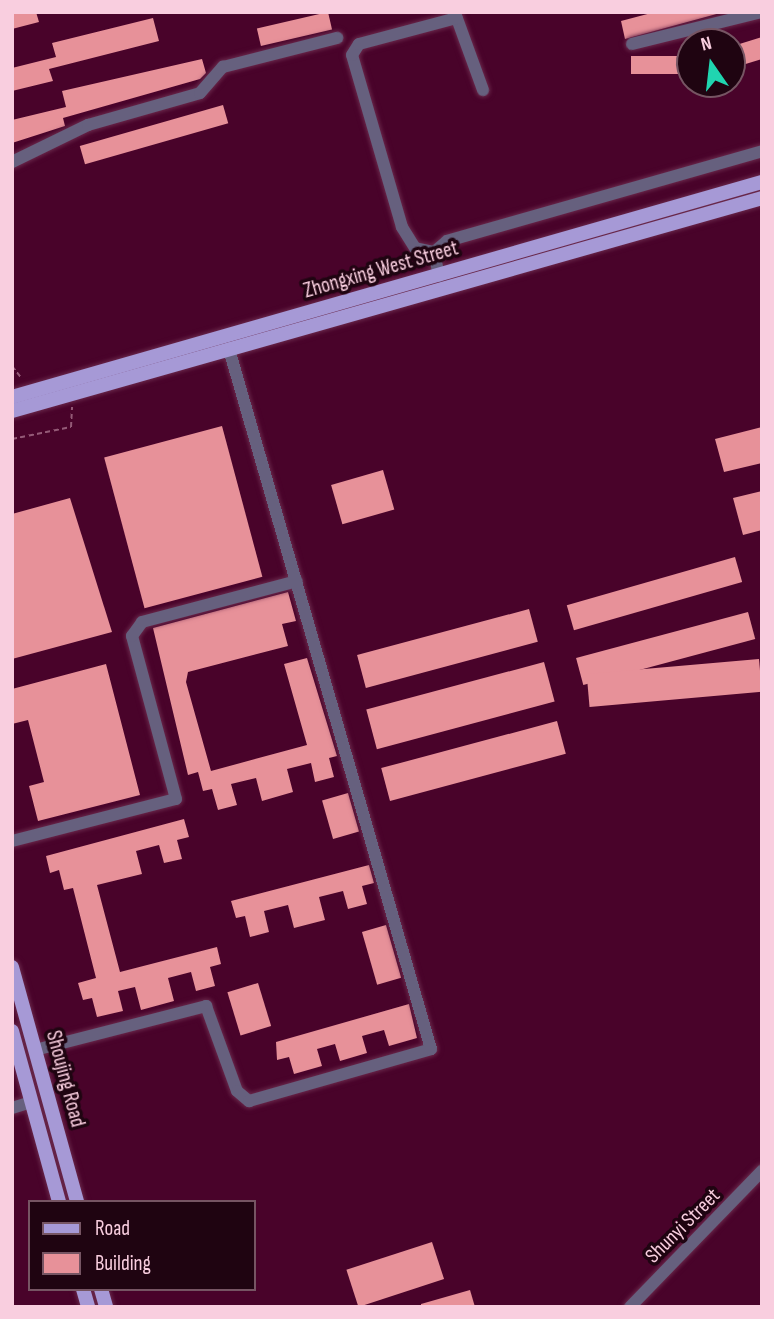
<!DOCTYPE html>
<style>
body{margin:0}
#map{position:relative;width:774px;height:1319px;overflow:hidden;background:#49032a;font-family:"Sofia Sans Condensed",sans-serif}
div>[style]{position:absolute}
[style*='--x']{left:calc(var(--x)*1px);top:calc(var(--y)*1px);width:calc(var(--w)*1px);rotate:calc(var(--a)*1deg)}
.building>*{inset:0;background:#e79199;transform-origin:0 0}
.path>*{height:2px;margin-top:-1px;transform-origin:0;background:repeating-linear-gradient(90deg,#945a77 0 5px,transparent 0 8.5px)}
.roads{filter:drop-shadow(0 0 2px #69284b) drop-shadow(0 0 2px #69284b)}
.minor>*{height:12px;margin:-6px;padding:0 6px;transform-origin:6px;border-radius:6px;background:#66607e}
.major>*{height:14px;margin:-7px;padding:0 7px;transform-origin:7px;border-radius:7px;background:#a699d6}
span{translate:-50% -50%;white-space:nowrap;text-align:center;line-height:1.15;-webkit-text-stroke:7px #1f0411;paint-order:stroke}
.street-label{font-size:21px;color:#f9cedf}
.frame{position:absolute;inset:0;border:14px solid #f9cedf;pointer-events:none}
.legend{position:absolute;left:28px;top:1200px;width:228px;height:91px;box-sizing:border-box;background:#1f0411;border:2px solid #765563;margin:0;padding:9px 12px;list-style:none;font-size:21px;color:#f9cedf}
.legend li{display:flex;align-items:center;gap:14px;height:35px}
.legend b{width:35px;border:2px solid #765563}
.north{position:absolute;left:676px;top:28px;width:70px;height:70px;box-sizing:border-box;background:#1f0411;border:2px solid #765563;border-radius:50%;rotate:346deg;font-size:19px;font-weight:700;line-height:28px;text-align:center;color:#f9cedf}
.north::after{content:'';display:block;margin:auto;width:24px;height:32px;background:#20d5b0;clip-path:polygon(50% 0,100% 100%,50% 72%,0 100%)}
</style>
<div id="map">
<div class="building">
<i style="clip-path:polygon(12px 12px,36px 12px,39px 22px,12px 29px)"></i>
<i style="left:328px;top:12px;width:18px;height:73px;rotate:77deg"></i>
<i style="clip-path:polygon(655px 12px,724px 12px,625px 39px,621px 21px)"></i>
<i style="clip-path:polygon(153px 18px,159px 41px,49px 69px,53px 81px,12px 91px,12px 68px,56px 57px,52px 43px)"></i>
<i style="clip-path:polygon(762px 37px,762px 59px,739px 66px,733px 46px)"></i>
<i style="left:690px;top:56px;width:18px;height:59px;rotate:90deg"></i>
<i style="clip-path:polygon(202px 59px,206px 73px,200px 79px,63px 118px,65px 126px,12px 143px,12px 120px,66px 107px,62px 91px)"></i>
<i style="left:223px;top:105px;width:19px;height:149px;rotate:74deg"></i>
<i style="left:222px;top:426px;width:156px;height:122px;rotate:75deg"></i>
<i style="clip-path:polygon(762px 427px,762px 463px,724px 472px,715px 439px)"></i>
<i style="left:383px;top:470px;width:41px;height:54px;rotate:74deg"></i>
<i style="clip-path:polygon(762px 491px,762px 530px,743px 535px,733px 498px)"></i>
<i style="clip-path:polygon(70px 498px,112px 632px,12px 659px,12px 514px)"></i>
<i style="left:735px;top:557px;width:26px;height:175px;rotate:74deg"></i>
<i style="clip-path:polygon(288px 592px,296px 621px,282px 624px,288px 646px,188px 672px,186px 682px,211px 771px,307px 745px,284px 664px,307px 658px,337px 756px,329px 758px,334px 777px,315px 782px,311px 763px,287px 769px,293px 792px,262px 801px,256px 778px,231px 784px,237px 805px,218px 810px,212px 789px,203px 791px,198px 772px,188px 775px,153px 628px)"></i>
<i style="left:529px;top:609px;width:34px;height:178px;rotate:75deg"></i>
<i style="left:748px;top:612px;width:28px;height:178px;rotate:75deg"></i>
<i style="left:759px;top:659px;width:33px;height:173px;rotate:85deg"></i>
<i style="left:544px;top:662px;width:41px;height:184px;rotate:75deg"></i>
<i style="clip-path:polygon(106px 664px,140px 795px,38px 821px,29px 786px,44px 782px,28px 720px,12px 724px,12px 689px)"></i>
<i style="left:557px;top:721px;width:34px;height:182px;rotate:75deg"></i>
<i style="left:348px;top:793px;width:40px;height:27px;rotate:74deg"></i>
<i style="clip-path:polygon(184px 819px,189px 837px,177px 840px,182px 859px,164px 863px,159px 845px,136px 851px,142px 874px,97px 885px,120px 972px,217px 947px,221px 964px,210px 967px,215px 986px,196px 991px,191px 972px,168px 978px,174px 1001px,141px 1010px,135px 987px,118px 991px,123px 1011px,97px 1017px,92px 998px,83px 1000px,78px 983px,96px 978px,73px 888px,64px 890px,59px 870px,50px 873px,46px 856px)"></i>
<i style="clip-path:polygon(369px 865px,374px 883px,362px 886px,367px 904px,348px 909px,343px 891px,319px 897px,325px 920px,294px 928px,288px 905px,264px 911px,269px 932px,250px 937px,245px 916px,236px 918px,231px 901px)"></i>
<i style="left:386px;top:925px;width:55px;height:25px;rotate:74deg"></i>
<i style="left:258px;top:983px;width:45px;height:32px;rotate:73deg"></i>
<i style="clip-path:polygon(409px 1004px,417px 1038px,389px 1046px,384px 1030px,362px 1036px,367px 1053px,340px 1061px,335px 1044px,317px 1049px,322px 1066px,294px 1074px,289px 1057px,277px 1060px,276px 1042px)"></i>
<i style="left:432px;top:1242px;width:39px;height:90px;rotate:72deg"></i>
<i style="clip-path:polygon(470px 1290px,475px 1307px,421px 1307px,421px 1304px)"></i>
</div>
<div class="path">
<i style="--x:12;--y:366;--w:16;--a:52"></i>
<i style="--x:12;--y:439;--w:60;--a:-11.5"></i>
<i style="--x:71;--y:427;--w:20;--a:-87"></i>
</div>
<div class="roads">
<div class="minor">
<i style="--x:455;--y:13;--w:82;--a:70"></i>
<i style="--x:632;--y:44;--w:133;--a:-13.9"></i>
<i style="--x:12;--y:162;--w:85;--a:-26"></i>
<i style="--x:88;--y:125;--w:116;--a:-15.9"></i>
<i style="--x:200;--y:93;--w:35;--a:-49"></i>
<i style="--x:223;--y:67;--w:118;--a:-14.3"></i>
<i style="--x:434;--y:252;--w:19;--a:-168"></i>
<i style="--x:415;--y:248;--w:25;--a:-122"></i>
<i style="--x:402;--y:227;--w:179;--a:-106.2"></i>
<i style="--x:352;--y:55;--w:13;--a:-58"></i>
<i style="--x:359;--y:44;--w:101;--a:-14.9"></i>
<i style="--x:439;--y:276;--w:25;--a:-102"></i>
<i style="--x:434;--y:252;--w:17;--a:-40"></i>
<i style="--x:447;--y:241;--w:328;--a:-15.9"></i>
<i style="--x:12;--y:841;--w:169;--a:-14.4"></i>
<i style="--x:176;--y:799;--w:169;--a:-105.1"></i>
<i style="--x:132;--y:636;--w:17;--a:-54"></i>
<i style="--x:142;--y:622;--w:160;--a:-14.8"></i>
<i style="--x:35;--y:1050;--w:177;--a:-14.4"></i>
<i style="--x:206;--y:1006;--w:90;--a:70"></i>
<i style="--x:237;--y:1091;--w:16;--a:40"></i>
<i style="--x:249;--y:1101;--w:189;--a:-15.9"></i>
<i style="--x:431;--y:1049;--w:729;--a:-106.1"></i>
<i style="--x:12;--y:1108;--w:21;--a:-17"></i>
<i style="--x:630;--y:1307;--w:190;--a:-45.9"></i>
</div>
<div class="major">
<i style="--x:12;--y:397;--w:780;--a:-16"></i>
<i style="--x:12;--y:411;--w:780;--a:-15.85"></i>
<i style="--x:12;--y:967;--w:244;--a:74.5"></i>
<i style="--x:12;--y:1031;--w:177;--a:74.6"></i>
<i style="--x:83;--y:1289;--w:19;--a:74"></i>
<i style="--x:101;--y:1289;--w:19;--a:74"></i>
</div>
</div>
<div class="street-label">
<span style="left:381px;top:270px;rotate:-16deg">Zhongxing West Street</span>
<span style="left:65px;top:1079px;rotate:75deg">Shoujing Road</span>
<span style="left:683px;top:1226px;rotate:-45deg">Shunyi Street</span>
</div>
<div class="frame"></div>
<ul class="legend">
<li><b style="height:9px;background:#a699d6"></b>Road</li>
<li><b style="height:19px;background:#e79199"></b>Building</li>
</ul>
<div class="north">N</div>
</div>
